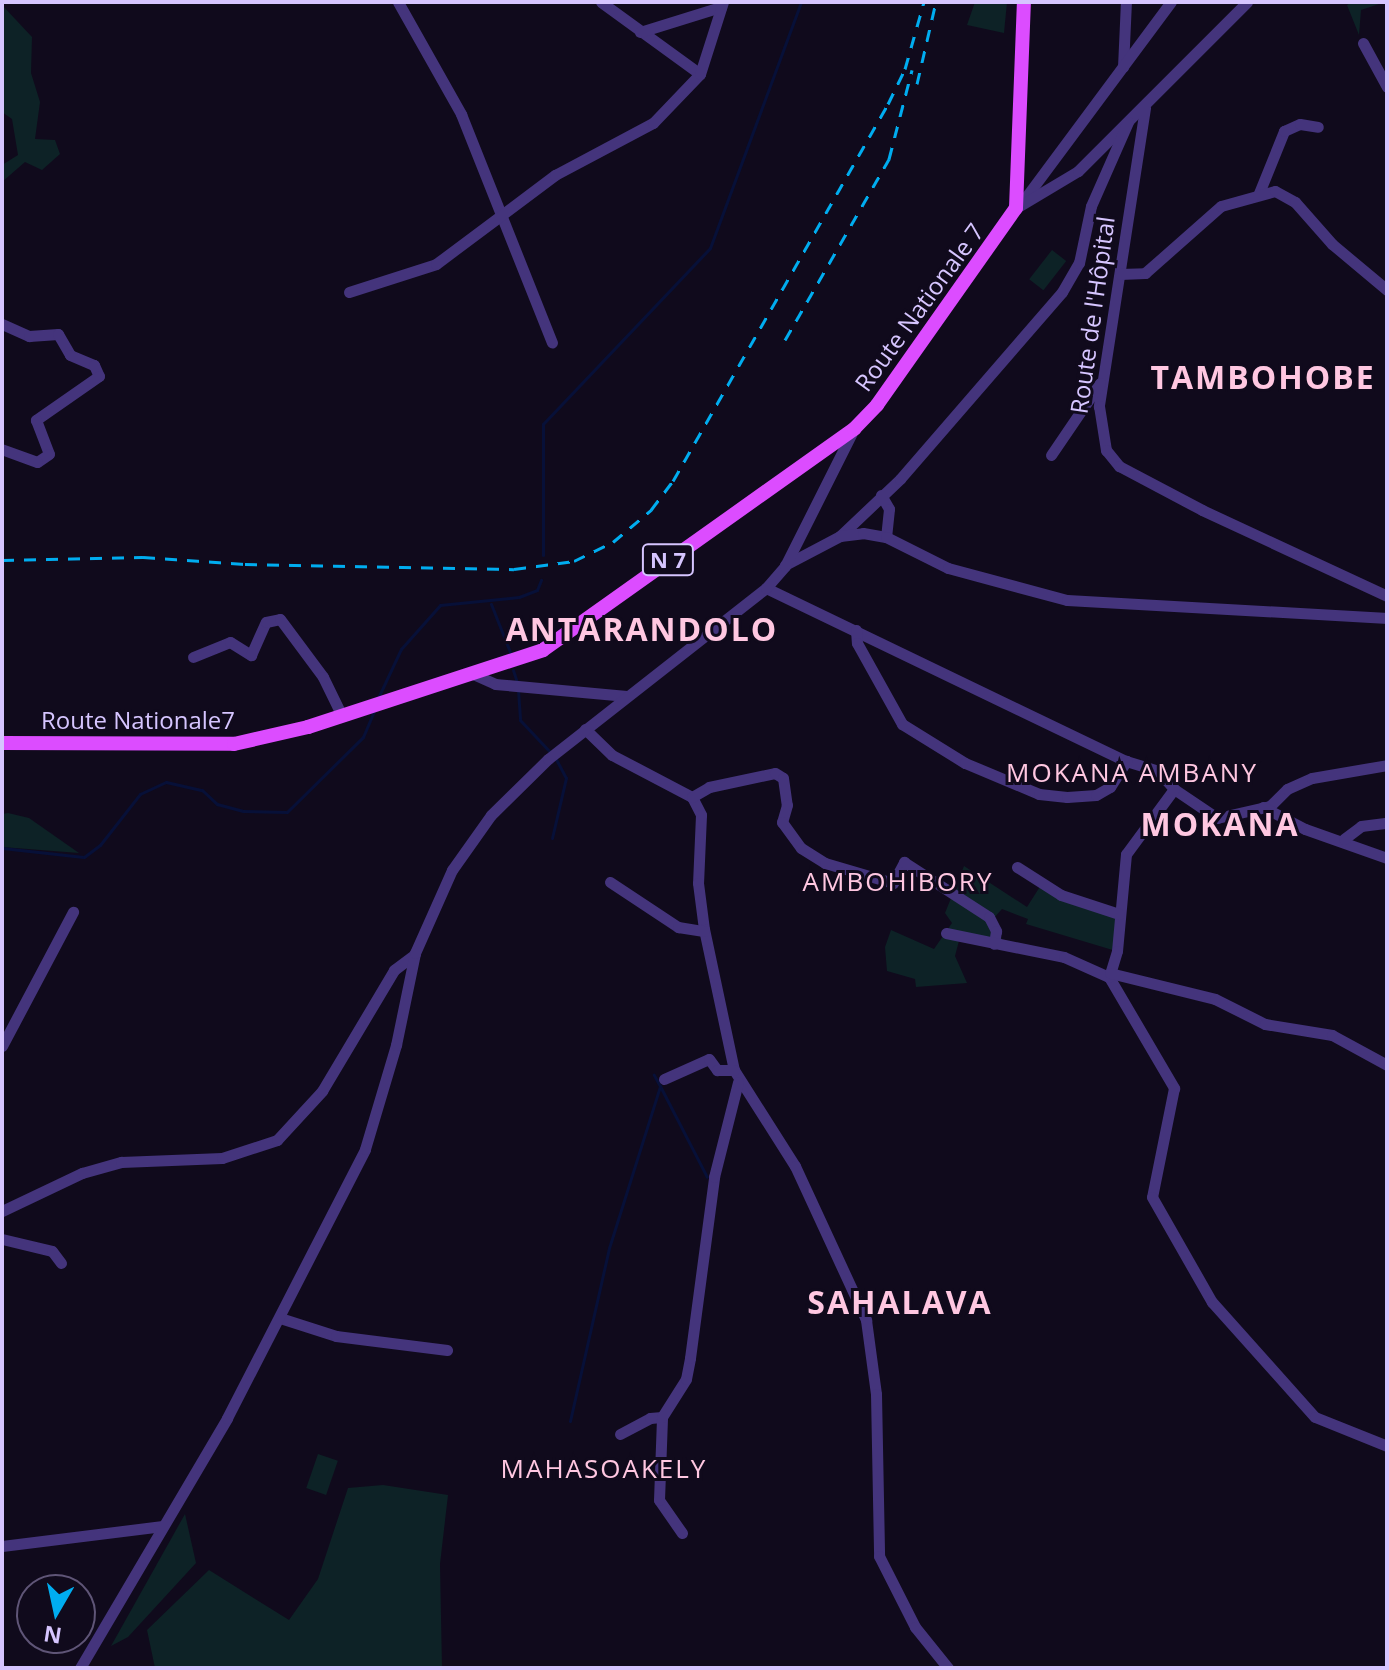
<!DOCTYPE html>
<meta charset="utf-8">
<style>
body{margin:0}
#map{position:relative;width:1389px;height:1670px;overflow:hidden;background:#100a1c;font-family:"Open Sans",sans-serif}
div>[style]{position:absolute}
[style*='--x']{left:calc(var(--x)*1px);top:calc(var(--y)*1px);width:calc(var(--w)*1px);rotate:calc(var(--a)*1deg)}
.green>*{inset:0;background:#0d2226;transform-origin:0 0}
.stream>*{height:3px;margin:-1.5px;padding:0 1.5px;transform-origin:1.5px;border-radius:1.5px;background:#071038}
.minor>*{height:11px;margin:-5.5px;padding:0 5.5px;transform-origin:5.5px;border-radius:5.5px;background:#44347c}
.major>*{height:14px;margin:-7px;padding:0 7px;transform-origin:7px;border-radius:7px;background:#dc4cff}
.rail>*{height:3px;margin-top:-1.5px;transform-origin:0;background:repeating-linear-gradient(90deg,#00adf0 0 12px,transparent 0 22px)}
span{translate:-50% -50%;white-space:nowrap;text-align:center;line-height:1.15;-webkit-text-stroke:6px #100a1c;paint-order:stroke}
.shield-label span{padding:2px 6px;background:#100a1c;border:2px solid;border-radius:6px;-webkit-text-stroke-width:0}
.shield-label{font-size:22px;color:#d6c5ff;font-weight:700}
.street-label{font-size:24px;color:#d6c5ff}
.neighbourhood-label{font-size:26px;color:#ffc7e1;letter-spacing:2px}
.district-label{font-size:32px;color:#ffc7e1;font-weight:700;letter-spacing:2px}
.frame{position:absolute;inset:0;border:4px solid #d6c5ff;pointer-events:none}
.north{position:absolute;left:16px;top:1574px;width:80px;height:80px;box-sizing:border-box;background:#100a1c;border:2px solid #5f5577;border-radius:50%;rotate:189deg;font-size:22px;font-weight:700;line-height:32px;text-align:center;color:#d6c5ff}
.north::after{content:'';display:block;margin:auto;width:28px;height:36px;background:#00adf0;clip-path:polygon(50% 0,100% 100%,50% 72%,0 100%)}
</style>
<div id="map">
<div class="green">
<i style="clip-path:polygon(975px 2px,1007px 2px,1004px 33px,967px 25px)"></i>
<i style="clip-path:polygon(1352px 2px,1385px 2px,1361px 10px,1359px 35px,1347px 5px)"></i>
<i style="clip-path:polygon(2px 5px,32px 37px,31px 73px,40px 102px,35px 139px,55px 140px,60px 154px,42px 170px,25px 162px,2px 182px,2px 165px,18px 155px,12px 119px,2px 112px)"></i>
<i style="left:1052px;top:250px;width:18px;height:37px;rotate:38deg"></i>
<i style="clip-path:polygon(8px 813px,29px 818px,79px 853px,2px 847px,2px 814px)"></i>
<i style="clip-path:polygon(964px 866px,1027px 907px,1041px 885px,1117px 915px,1116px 951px,1026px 924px,1028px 919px,1002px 909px,992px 920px,1005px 945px,960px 937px,955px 956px,967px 983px,916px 987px,915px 979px,887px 971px,885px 947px,891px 930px,934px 949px,952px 923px,945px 913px)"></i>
<i style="left:318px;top:1454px;width:21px;height:36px;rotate:19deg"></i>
<i style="clip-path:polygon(383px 1485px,448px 1495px,440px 1564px,442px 1668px,155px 1668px,147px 1630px,209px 1570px,289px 1620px,318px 1579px,348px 1488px)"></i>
<i style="clip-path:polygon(185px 1514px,196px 1563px,128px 1637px,111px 1646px)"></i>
</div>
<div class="stream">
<i style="--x:543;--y:555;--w:131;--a:-90"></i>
<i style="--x:543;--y:424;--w:243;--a:-46.5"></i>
<i style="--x:710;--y:248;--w:262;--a:-69.7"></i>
<i style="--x:491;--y:604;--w:52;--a:68.4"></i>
<i style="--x:513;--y:670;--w:13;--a:72"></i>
<i style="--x:518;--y:690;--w:30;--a:86"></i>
<i style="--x:520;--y:720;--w:45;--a:46.8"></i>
<i style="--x:378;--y:698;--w:54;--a:-64.9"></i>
<i style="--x:401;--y:649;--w:59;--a:-48.4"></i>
<i style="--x:440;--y:605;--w:79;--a:-5.8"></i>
<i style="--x:519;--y:597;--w:19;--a:-21"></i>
<i style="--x:537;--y:590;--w:11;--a:-68"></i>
<i style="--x:552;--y:838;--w:62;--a:-76.9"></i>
<i style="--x:566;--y:778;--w:21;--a:-118"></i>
<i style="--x:2;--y:848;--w:82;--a:6.3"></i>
<i style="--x:84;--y:857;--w:20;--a:-37"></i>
<i style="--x:100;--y:845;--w:65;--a:-51.9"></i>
<i style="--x:140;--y:794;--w:29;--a:-25"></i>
<i style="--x:166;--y:782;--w:37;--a:13"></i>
<i style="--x:202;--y:790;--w:21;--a:43"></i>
<i style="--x:217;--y:804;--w:27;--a:15"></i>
<i style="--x:243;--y:811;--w:44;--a:1.3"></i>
<i style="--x:287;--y:812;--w:107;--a:-44.6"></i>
<i style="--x:363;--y:737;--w:30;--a:-67"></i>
<i style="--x:660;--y:1086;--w:102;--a:62.7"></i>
<i style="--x:570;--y:1421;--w:177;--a:-77.3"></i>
<i style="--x:609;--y:1248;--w:170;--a:-72.5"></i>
<i style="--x:660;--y:1086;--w:13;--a:-119"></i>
</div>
<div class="minor">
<i style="--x:398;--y:2;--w:129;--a:60.6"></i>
<i style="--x:461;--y:114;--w:246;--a:68.3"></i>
<i style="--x:601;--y:2;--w:122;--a:36"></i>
<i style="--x:640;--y:32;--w:85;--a:-17.2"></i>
<i style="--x:1363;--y:43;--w:50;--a:61.4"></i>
<i style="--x:1123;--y:67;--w:65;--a:-87.4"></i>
<i style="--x:1145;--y:108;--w:302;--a:98.8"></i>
<i style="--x:1099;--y:406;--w:45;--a:81"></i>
<i style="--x:1106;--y:450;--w:21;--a:51"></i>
<i style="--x:1119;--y:466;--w:94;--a:27.9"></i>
<i style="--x:1202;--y:510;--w:204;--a:24.9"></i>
<i style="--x:1259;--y:193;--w:67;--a:-68"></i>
<i style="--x:1284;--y:131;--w:17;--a:-24"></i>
<i style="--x:1300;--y:124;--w:18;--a:9"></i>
<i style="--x:1020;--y:205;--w:253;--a:-53.4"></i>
<i style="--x:1016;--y:208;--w:72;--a:-30.8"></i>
<i style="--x:1078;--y:171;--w:239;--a:-45"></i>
<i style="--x:1120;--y:274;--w:25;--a:-2"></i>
<i style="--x:1145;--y:273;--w:101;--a:-41.4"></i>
<i style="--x:1221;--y:206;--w:56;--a:-15.5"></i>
<i style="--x:1275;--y:191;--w:23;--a:29"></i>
<i style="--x:1295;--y:202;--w:56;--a:48.6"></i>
<i style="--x:1332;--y:244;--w:72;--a:39.9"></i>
<i style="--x:349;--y:292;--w:91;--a:-17.8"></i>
<i style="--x:436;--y:264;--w:149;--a:-36.8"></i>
<i style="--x:555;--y:175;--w:111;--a:-28"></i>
<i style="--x:653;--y:123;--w:68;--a:-46.2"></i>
<i style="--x:700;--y:74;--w:76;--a:-72.3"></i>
<i style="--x:2;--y:324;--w:30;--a:24"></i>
<i style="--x:29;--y:336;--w:29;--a:-4"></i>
<i style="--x:58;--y:334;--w:24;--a:60"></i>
<i style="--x:70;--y:355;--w:26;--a:23"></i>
<i style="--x:94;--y:365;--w:12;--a:66"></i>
<i style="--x:99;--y:376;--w:77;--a:145.1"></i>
<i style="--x:36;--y:420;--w:36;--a:69"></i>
<i style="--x:49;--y:454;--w:14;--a:146"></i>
<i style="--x:37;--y:462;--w:37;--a:-160"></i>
<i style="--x:1051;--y:455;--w:87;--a:-55.8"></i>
<i style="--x:881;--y:495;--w:16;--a:60"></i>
<i style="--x:889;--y:509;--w:28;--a:96"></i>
<i style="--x:840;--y:536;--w:83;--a:-43.5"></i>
<i style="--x:900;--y:479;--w:247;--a:-49.1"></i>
<i style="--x:1062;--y:292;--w:34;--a:-60"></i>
<i style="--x:1079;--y:263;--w:58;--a:-78.1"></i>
<i style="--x:1091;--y:206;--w:92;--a:-66.2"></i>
<i style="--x:785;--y:565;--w:62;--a:-27.8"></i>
<i style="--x:840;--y:536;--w:23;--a:-7"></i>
<i style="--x:863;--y:533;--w:23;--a:10"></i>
<i style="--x:886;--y:537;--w:69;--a:26.6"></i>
<i style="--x:948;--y:568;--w:123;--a:15.1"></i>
<i style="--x:1067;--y:600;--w:321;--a:3.2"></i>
<i style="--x:766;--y:588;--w:399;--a:25.7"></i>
<i style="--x:1126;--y:761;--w:34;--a:17"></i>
<i style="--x:1158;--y:771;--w:24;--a:48"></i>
<i style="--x:1174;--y:789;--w:52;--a:34"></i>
<i style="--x:1217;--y:818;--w:54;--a:-12.8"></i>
<i style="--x:1270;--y:806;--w:24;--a:-45"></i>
<i style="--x:1287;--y:789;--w:27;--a:-24"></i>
<i style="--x:1312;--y:778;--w:76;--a:-9.8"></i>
<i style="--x:856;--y:630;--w:13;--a:86"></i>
<i style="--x:857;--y:643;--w:93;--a:60.9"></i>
<i style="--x:902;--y:724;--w:74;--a:31.8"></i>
<i style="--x:965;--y:763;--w:80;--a:22.7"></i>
<i style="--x:1039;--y:794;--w:28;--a:6"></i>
<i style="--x:1067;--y:797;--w:29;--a:-4"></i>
<i style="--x:1096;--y:795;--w:16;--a:-30"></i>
<i style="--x:1110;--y:787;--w:31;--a:-58"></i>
<i style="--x:193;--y:657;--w:40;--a:-22"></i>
<i style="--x:230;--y:642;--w:25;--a:32"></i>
<i style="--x:251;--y:655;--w:36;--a:-66"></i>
<i style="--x:266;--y:622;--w:14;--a:-12"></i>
<i style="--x:280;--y:619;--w:72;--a:53.4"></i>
<i style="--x:323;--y:677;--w:43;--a:64"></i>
<i style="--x:473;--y:674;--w:24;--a:24"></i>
<i style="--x:495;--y:684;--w:132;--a:5.2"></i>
<i style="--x:585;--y:729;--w:37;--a:44"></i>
<i style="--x:612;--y:755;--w:90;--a:27.7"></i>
<i style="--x:692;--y:797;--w:20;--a:63"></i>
<i style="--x:701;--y:815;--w:68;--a:92.5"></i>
<i style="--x:698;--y:883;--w:46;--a:82.6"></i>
<i style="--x:704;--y:929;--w:144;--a:78"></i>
<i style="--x:734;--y:1070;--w:114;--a:57.6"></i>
<i style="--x:795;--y:1166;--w:170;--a:65.2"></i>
<i style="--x:866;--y:1320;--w:75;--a:82.3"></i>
<i style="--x:876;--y:1394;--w:162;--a:88.9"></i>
<i style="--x:879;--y:1556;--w:80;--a:63.1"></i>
<i style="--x:915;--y:1627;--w:53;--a:51.2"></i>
<i style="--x:1174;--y:789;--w:81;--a:126.4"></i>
<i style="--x:1126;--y:854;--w:97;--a:95.3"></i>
<i style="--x:1117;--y:951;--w:27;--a:107"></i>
<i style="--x:1109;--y:977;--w:129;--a:59.6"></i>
<i style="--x:1174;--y:1088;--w:111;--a:101.4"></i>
<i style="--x:1152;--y:1197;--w:121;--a:60.3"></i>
<i style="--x:1212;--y:1302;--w:154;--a:48.2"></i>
<i style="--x:1315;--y:1417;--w:78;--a:21.9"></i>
<i style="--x:692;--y:797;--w:20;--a:-30"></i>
<i style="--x:709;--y:787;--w:67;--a:-12"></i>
<i style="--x:775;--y:773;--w:9;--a:32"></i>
<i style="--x:783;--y:778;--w:27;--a:82"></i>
<i style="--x:787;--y:805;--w:18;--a:106"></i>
<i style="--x:782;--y:822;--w:32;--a:54"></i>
<i style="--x:801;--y:848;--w:28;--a:32"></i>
<i style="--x:825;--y:863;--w:71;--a:16.4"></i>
<i style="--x:893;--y:883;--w:24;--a:-62"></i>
<i style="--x:904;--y:862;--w:101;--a:32.9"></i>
<i style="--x:989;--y:917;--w:16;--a:63"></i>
<i style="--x:996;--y:931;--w:13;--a:99"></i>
<i style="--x:1263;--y:807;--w:47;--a:27.6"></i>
<i style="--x:1305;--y:829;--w:87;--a:19.5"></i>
<i style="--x:1344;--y:839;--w:21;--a:-37"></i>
<i style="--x:1361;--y:826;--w:26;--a:-7"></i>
<i style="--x:1017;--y:867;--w:52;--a:32.5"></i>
<i style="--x:1061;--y:895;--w:61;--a:18.1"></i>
<i style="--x:610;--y:882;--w:82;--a:33.5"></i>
<i style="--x:678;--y:927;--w:26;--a:9"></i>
<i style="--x:946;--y:933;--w:120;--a:11.5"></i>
<i style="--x:1064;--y:957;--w:49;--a:24"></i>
<i style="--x:1110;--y:973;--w:108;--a:13.9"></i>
<i style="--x:1215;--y:999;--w:56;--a:26.6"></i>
<i style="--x:1265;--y:1024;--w:68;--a:9.3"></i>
<i style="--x:1332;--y:1035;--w:63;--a:28.6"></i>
<i style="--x:2;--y:1046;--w:152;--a:-62.1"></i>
<i style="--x:664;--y:1079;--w:49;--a:-24"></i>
<i style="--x:709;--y:1059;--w:14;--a:54"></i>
<i style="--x:717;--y:1070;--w:17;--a:0"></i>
<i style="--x:2;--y:1211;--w:89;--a:-25.4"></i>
<i style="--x:82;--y:1173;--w:41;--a:-15.8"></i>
<i style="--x:121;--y:1162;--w:101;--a:-2.3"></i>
<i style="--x:222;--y:1158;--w:58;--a:-18.1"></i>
<i style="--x:277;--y:1140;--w:67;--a:-47.4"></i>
<i style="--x:322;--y:1091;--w:141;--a:-59.2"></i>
<i style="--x:394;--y:970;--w:26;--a:-37"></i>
<i style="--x:2;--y:1239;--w:51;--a:13.5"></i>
<i style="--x:52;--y:1251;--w:15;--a:53"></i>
<i style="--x:280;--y:1318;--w:59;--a:17.8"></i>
<i style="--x:336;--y:1336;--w:112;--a:7.2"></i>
<i style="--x:620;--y:1434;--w:34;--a:-28"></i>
<i style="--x:650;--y:1418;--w:12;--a:-5"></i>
<i style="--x:682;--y:1533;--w:40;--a:-124.9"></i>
<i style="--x:659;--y:1500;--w:83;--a:-87.9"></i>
<i style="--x:662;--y:1417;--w:45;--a:-57.7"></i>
<i style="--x:686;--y:1379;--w:21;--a:-79"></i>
<i style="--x:690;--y:1358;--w:183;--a:-82.4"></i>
<i style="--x:714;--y:1177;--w:98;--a:-75.8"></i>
<i style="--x:2;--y:1546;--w:162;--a:-7.1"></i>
<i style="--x:80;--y:1668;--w:290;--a:-59.5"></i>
<i style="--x:227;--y:1418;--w:302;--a:-62.8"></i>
<i style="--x:365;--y:1149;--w:109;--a:-73.4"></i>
<i style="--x:396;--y:1045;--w:94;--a:-78.3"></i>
<i style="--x:415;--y:953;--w:91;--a:-66"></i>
<i style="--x:452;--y:870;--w:67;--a:-54.7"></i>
<i style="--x:491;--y:815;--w:80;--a:-44.5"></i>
<i style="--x:548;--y:759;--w:277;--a:-38.1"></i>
<i style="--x:766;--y:588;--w:29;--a:-49"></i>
<i style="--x:785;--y:566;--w:153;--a:-63.3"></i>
</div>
<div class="major">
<i style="--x:2;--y:743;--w:232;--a:0.2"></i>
<i style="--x:234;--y:744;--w:76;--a:-12.9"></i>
<i style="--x:308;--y:727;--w:247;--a:-18.1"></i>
<i style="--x:543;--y:650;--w:382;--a:-35.4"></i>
<i style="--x:854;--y:429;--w:33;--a:-46"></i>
<i style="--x:877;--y:405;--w:241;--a:-54.8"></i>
<i style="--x:1016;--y:208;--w:206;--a:-87.8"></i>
</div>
<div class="rail">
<i style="--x:917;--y:84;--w:84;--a:-77"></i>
<i style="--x:785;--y:340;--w:209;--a:-60.1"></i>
<i style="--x:889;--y:159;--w:92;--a:-75.5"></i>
<i style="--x:2;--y:560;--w:141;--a:-1.2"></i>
<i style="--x:143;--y:557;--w:102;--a:3.9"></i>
<i style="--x:245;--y:564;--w:269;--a:1.1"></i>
<i style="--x:514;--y:569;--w:61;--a:-7.6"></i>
<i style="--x:574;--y:561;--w:43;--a:-26"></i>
<i style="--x:613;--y:542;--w:50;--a:-40.1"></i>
<i style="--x:651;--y:510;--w:36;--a:-53"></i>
<i style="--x:673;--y:481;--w:434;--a:-60.3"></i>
<i style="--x:888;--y:104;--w:39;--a:-64"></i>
<i style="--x:905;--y:69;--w:70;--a:-74.2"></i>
</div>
<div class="shield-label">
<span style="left:668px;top:560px">N 7</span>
</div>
<div class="street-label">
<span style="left:919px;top:307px;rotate:-54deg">Route Nationale 7</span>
<span style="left:1092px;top:315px;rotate:-82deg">Route de l'Hôpital</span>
<span style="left:138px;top:720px">Route Nationale7</span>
</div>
<div class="neighbourhood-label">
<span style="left:1132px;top:773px">MOKANA AMBANY</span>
<span style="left:898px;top:882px">AMBOHIBORY</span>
<span style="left:604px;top:1469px">MAHASOAKELY</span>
</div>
<div class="district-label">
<span style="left:1263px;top:377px">TAMBOHOBE</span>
<span style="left:642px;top:629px">ANTARANDOLO</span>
<span style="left:1220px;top:824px">MOKANA</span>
<span style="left:900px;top:1302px">SAHALAVA</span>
</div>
<div class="frame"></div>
<div class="north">N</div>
</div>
